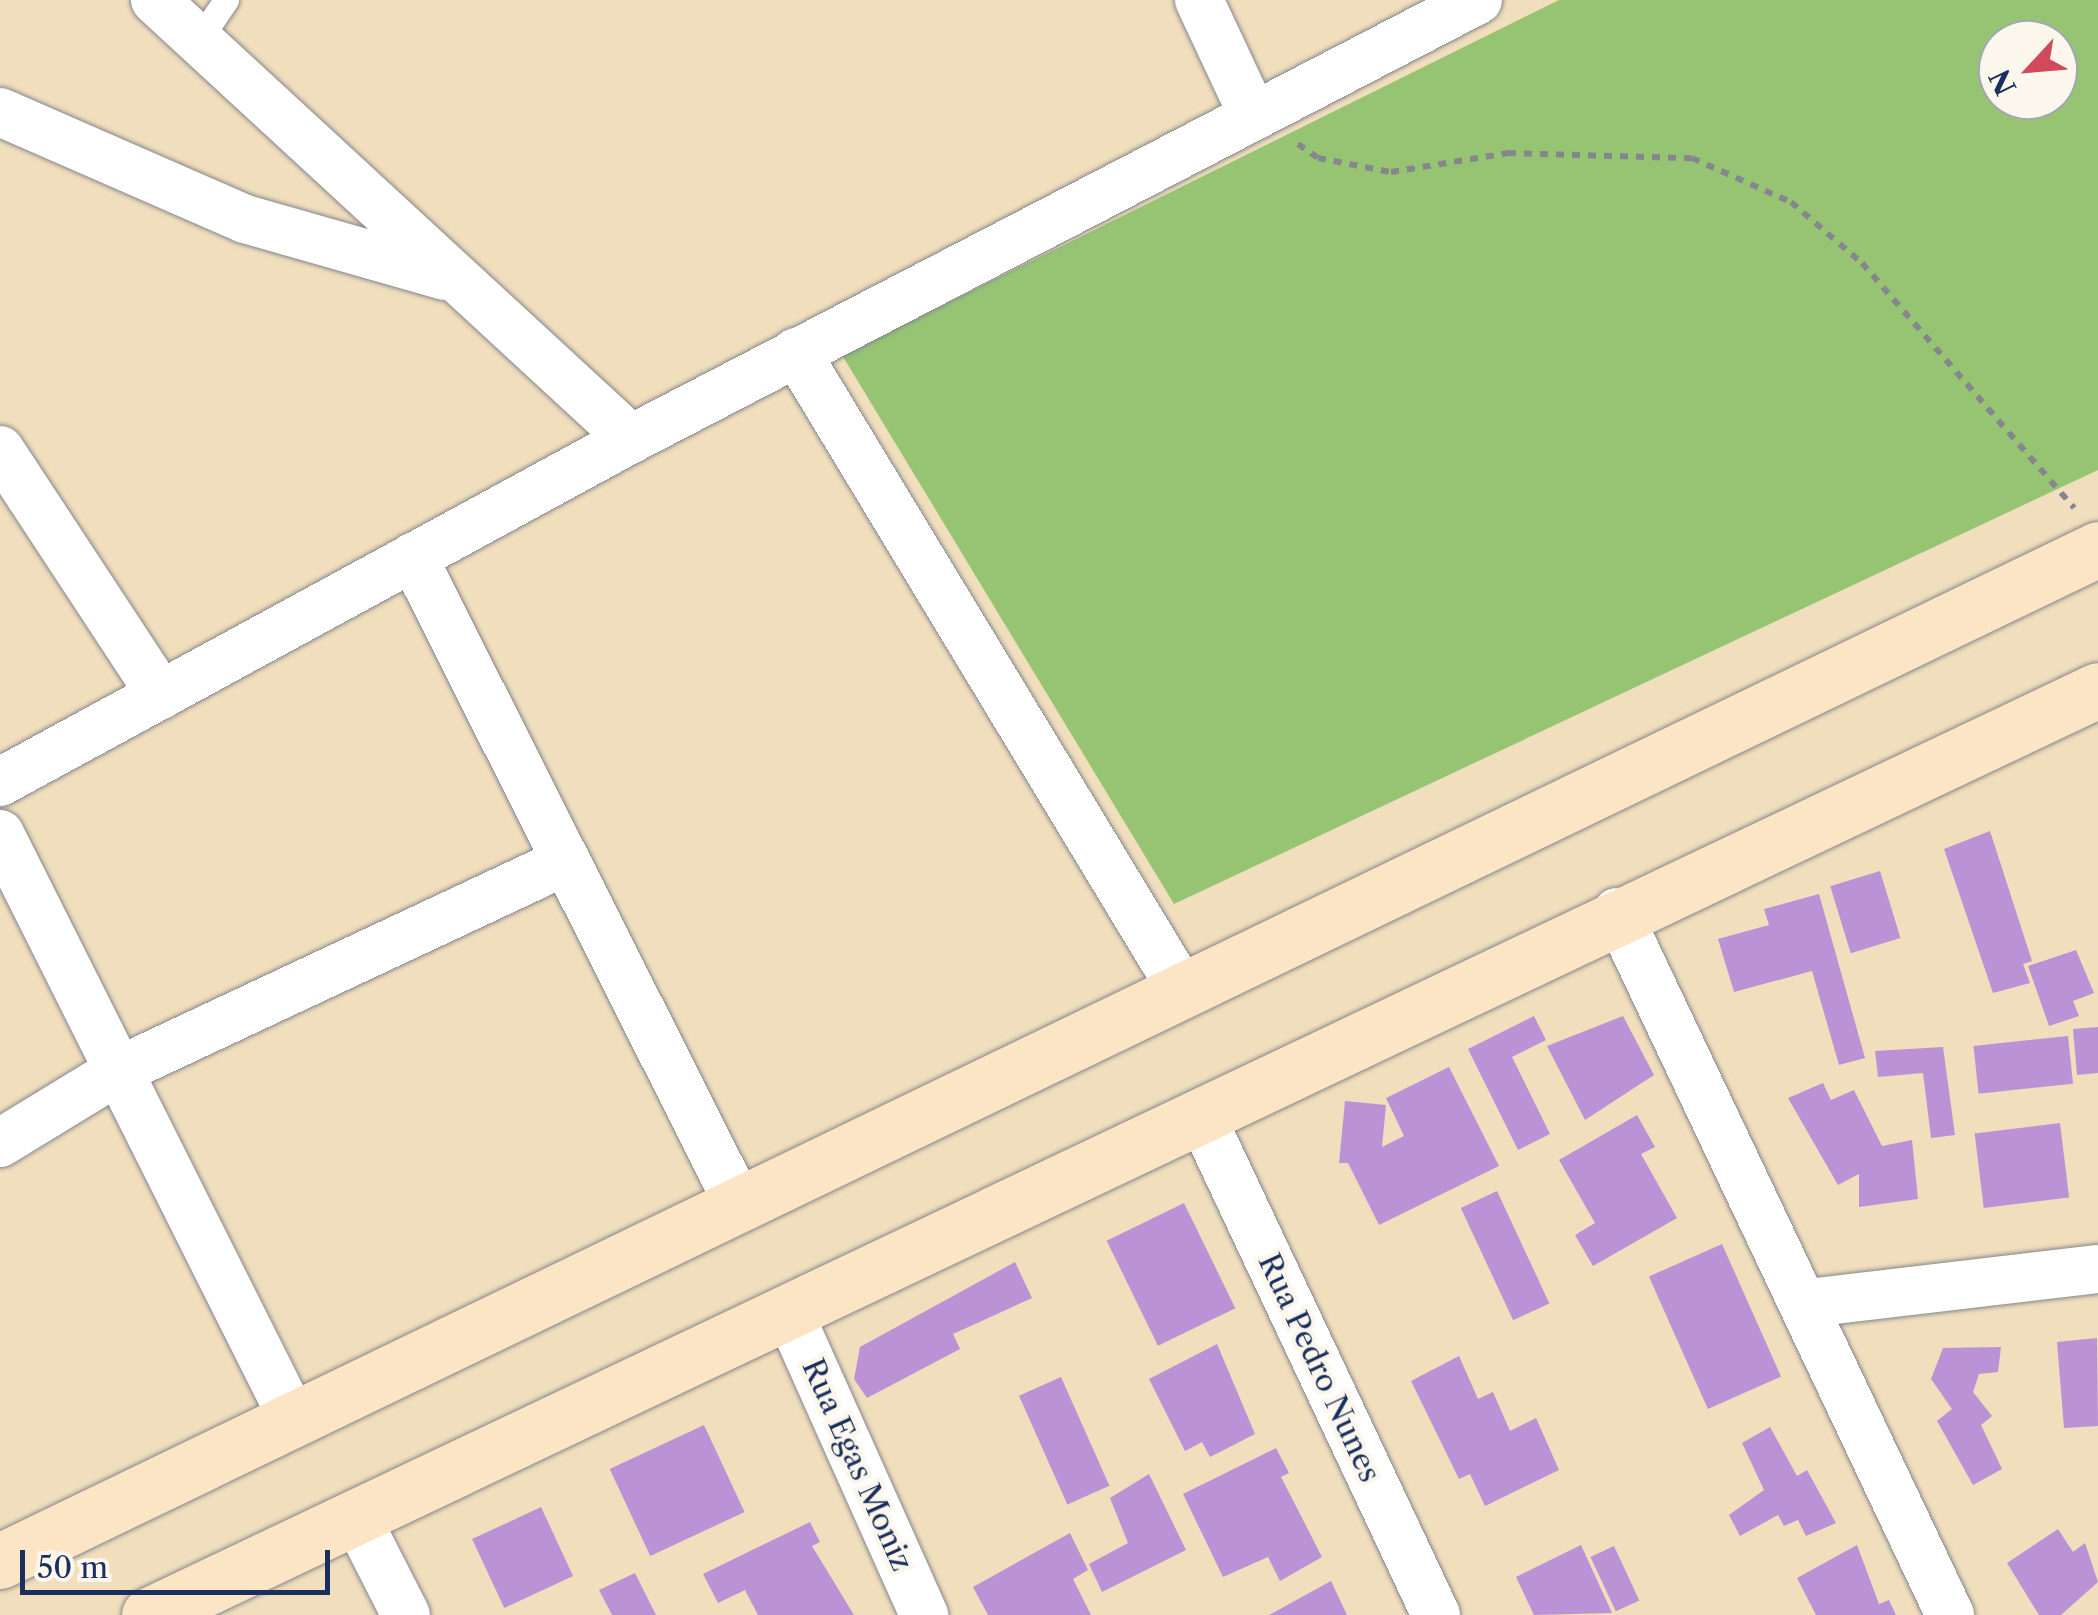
<!DOCTYPE html>
<style>
body{margin:0}
#map{position:relative;width:2098px;height:1615px;overflow:hidden;background:#f0debc;font-family:"Libre Caslon Text",serif}
div>[style]{position:absolute}
[style*='--x']{left:calc(var(--x)*1px);top:calc(var(--y)*1px);width:calc(var(--w)*1px);rotate:calc(var(--a)*1deg)}
.green>*{inset:0;background:#96c473}
.building>*{inset:0;background:#bc92d6;transform-origin:0 0}
.path>*{height:6px;margin-top:-3px;transform-origin:0;background:repeating-linear-gradient(90deg,#86868d 0 8px,transparent 0 16px)}
.roads{filter:drop-shadow(0 0 2px #86868d) drop-shadow(0 0 2px #86868d)}
.lane>*{height:25px;margin:-12.5px;padding:0 12.5px;transform-origin:12.5px;border-radius:12.5px;background:#fff}
.street>*{height:48px;margin:-24px;padding:0 24px;transform-origin:24px;border-radius:24px;background:#fff}
.secondary>*{height:55px;margin:-27.5px;padding:0 27.5px;transform-origin:27.5px;border-radius:27.5px;background:#fce5c4}
span{translate:-50% -50%;white-space:nowrap;text-align:center;line-height:1.15;-webkit-text-stroke:9px #fbf7ec;paint-order:stroke}
.street-label{font-size:30px;color:#1b2f5e}
.north{position:absolute;left:1978px;top:20px;width:100px;height:100px;box-sizing:border-box;background:#fbf7ec;border:2px solid #a1a7b3;border-radius:50%;rotate:244deg;font-size:28px;font-weight:700;line-height:40px;text-align:center;color:#1b2f5e}
.north::after{content:'';display:block;margin:auto;width:35px;height:45px;background:#d1495b;clip-path:polygon(50% 0,100% 100%,50% 72%,0 100%)}
.scale{position:absolute;left:20px;top:1550px;width:310px;height:45px;box-sizing:border-box;border:5px solid #1b2f5e;border-top:0;padding-left:12px;font-size:30px;line-height:35px;white-space:nowrap;color:#1b2f5e;-webkit-text-stroke:8px #fbf7ec;paint-order:stroke}
</style>
<div id="map">
<div class="green">
<i style="clip-path:polygon(evenodd,1559px 0,2098px 0,2098px 470px,1174px 904px,842px 355px,1559px 0,1998px 40px,2058px 40px,2058px 100px,1998px 100px,1998px 40px)"></i>
</div>
<div class="building">
<i style="clip-path:polygon(1990px 831px,2032px 961px,2023px 964px,2030px 983px,1993px 993px,1944px 849px)"></i>
<i style="left:1880px;top:871px;width:70px;height:52px;rotate:73deg"></i>
<i style="clip-path:polygon(1819px 894px,1865px 1058px,1839px 1065px,1812px 971px,1734px 992px,1718px 939px,1769px 925px,1764px 909px)"></i>
<i style="clip-path:polygon(2076px 950px,2094px 993px,2073px 1001px,2079px 1016px,2049px 1026px,2028px 966px)"></i>
<i style="clip-path:polygon(1534px 1016px,1546px 1040px,1512px 1057px,1550px 1134px,1518px 1150px,1468px 1049px)"></i>
<i style="clip-path:polygon(1623px 1016px,1654px 1075px,1585px 1120px,1547px 1046px)"></i>
<i style="clip-path:polygon(2098px 1027px,2098px 1073px,2077px 1075px,2073px 1029px)"></i>
<i style="left:2068px;top:1036px;width:48px;height:95px;rotate:84deg"></i>
<i style="clip-path:polygon(1943px 1047px,1955px 1135px,1931px 1138px,1923px 1073px,1878px 1077px,1875px 1051px)"></i>
<i style="clip-path:polygon(1449px 1067px,1499px 1166px,1379px 1225px,1348px 1163px,1339px 1163px,1345px 1101px,1386px 1105px,1382px 1147px,1404px 1136px,1386px 1098px)"></i>
<i style="clip-path:polygon(1823px 1083px,1831px 1100px,1854px 1090px,1882px 1146px,1912px 1140px,1918px 1199px,1859px 1207px,1859px 1174px,1838px 1185px,1788px 1098px)"></i>
<i style="clip-path:polygon(1637px 1115px,1655px 1147px,1641px 1154px,1677px 1218px,1593px 1266px,1575px 1235px,1595px 1223px,1559px 1160px)"></i>
<i style="left:2060px;top:1123px;width:75px;height:86px;rotate:83deg"></i>
<i style="left:1497px;top:1191px;width:124px;height:40px;rotate:65deg"></i>
<i style="left:1184px;top:1203px;width:117px;height:86px;rotate:64deg"></i>
<i style="left:1722px;top:1244px;width:145px;height:80px;rotate:66deg"></i>
<i style="clip-path:polygon(1015px 1262px,1032px 1298px,953px 1334px,960px 1349px,867px 1398px,854px 1379px,860px 1347px)"></i>
<i style="clip-path:polygon(2097px 1338px,2098px 1426px,2064px 1428px,2057px 1342px)"></i>
<i style="clip-path:polygon(1217px 1344px,1255px 1434px,1210px 1457px,1202px 1442px,1185px 1451px,1149px 1379px)"></i>
<i style="clip-path:polygon(2001px 1347px,1998px 1372px,1979px 1374px,1973px 1392px,1992px 1416px,1981px 1425px,2002px 1469px,1973px 1485px,1937px 1421px,1952px 1409px,1931px 1379px,1943px 1348px)"></i>
<i style="clip-path:polygon(1459px 1356px,1478px 1399px,1493px 1392px,1510px 1431px,1536px 1418px,1559px 1470px,1485px 1506px,1470px 1474px,1459px 1479px,1411px 1381px)"></i>
<i style="left:1061px;top:1377px;width:119px;height:46px;rotate:66deg"></i>
<i style="left:704px;top:1425px;width:96px;height:104px;rotate:65deg"></i>
<i style="clip-path:polygon(1770px 1427px,1797px 1476px,1807px 1470px,1836px 1523px,1806px 1536px,1798px 1520px,1784px 1526px,1778px 1515px,1740px 1536px,1729px 1515px,1764px 1490px,1742px 1443px)"></i>
<i style="clip-path:polygon(1276px 1448px,1289px 1473px,1281px 1477px,1322px 1557px,1280px 1581px,1268px 1557px,1223px 1577px,1183px 1494px)"></i>
<i style="clip-path:polygon(1149px 1474px,1186px 1550px,1102px 1592px,1089px 1564px,1128px 1543px,1110px 1498px)"></i>
<i style="left:541px;top:1507px;width:76px;height:76px;rotate:65deg"></i>
<i style="clip-path:polygon(810px 1522px,820px 1542px,812px 1546px,854px 1615px,758px 1615px,745px 1590px,718px 1603px,703px 1574px)"></i>
<i style="clip-path:polygon(2058px 1529px,2073px 1552px,2085px 1543px,2098px 1582px,2061px 1615px,2039px 1615px,2007px 1563px)"></i>
<i style="clip-path:polygon(1070px 1533px,1088px 1570px,1073px 1579px,1091px 1615px,988px 1615px,973px 1587px)"></i>
<i style="clip-path:polygon(1581px 1545px,1612px 1613px,1534px 1615px,1516px 1577px)"></i>
<i style="clip-path:polygon(1857px 1545px,1879px 1604px,1889px 1600px,1896px 1615px,1816px 1615px,1797px 1578px)"></i>
<i style="left:1614px;top:1546px;width:60px;height:26px;rotate:65deg"></i>
<i style="clip-path:polygon(635px 1573px,656px 1615px,612px 1615px,599px 1590px)"></i>
<i style="clip-path:polygon(1331px 1581px,1347px 1615px,1269px 1615px)"></i>
</div>
<div class="path">
<i style="--x:1298;--y:144;--w:24;--a:35"></i>
<i style="--x:1318;--y:158;--w:74;--a:10.9"></i>
<i style="--x:1391;--y:172;--w:119;--a:-9.2"></i>
<i style="--x:1508;--y:153;--w:184;--a:1.6"></i>
<i style="--x:1692;--y:158;--w:108;--a:24"></i>
<i style="--x:1791;--y:202;--w:94;--a:40.7"></i>
<i style="--x:1862;--y:263;--w:324;--a:49.1"></i>
</div>
<div class="roads">
<div class="lane">
<i style="--x:200;--y:38;--w:46;--a:-55.6"></i>
</div>
<div class="street">
<i style="--x:155;--y:0;--w:648;--a:42.68"></i>
<i style="--x:1199;--y:0;--w:123;--a:64.9"></i>
<i style="--x:0;--y:112;--w:267;--a:23.6"></i>
<i style="--x:245;--y:219;--w:208;--a:15.9"></i>
<i style="--x:796;--y:352;--w:746;--a:58.83"></i>
<i style="--x:0;--y:450;--w:293;--a:56.7"></i>
<i style="--x:413;--y:557;--w:723;--a:63.29"></i>
<i style="--x:0;--y:782;--w:718;--a:-28.53"></i>
<i style="--x:631;--y:439;--w:954;--a:-27.4"></i>
<i style="--x:0;--y:834;--w:652;--a:63.4"></i>
<i style="--x:1617;--y:912;--w:778;--a:64.65"></i>
<i style="--x:1203;--y:1120;--w:547;--a:64.79"></i>
<i style="--x:0;--y:1143;--w:138;--a:-31.4"></i>
<i style="--x:118;--y:1071;--w:495;--a:-25.1"></i>
<i style="--x:1808;--y:1303;--w:292;--a:-6.7"></i>
<i style="--x:790;--y:1315;--w:329;--a:65.9"></i>
<i style="--x:355;--y:1515;--w:112;--a:63"></i>
</div>
<div class="secondary">
<i style="--x:0;--y:1561;--w:2329;--a:-25.75"></i>
<i style="--x:149;--y:1615;--w:2157;--a:-25.39"></i>
</div>
</div>
<div class="street-label">
<span style="left:1319px;top:1368px;rotate:65deg">Rua Pedro Nunes</span>
<span style="left:857px;top:1465px;rotate:66deg">Rua Egas Moniz</span>
</div>
<div class="north">N</div>
<div class="scale">50 m</div>
</div>
